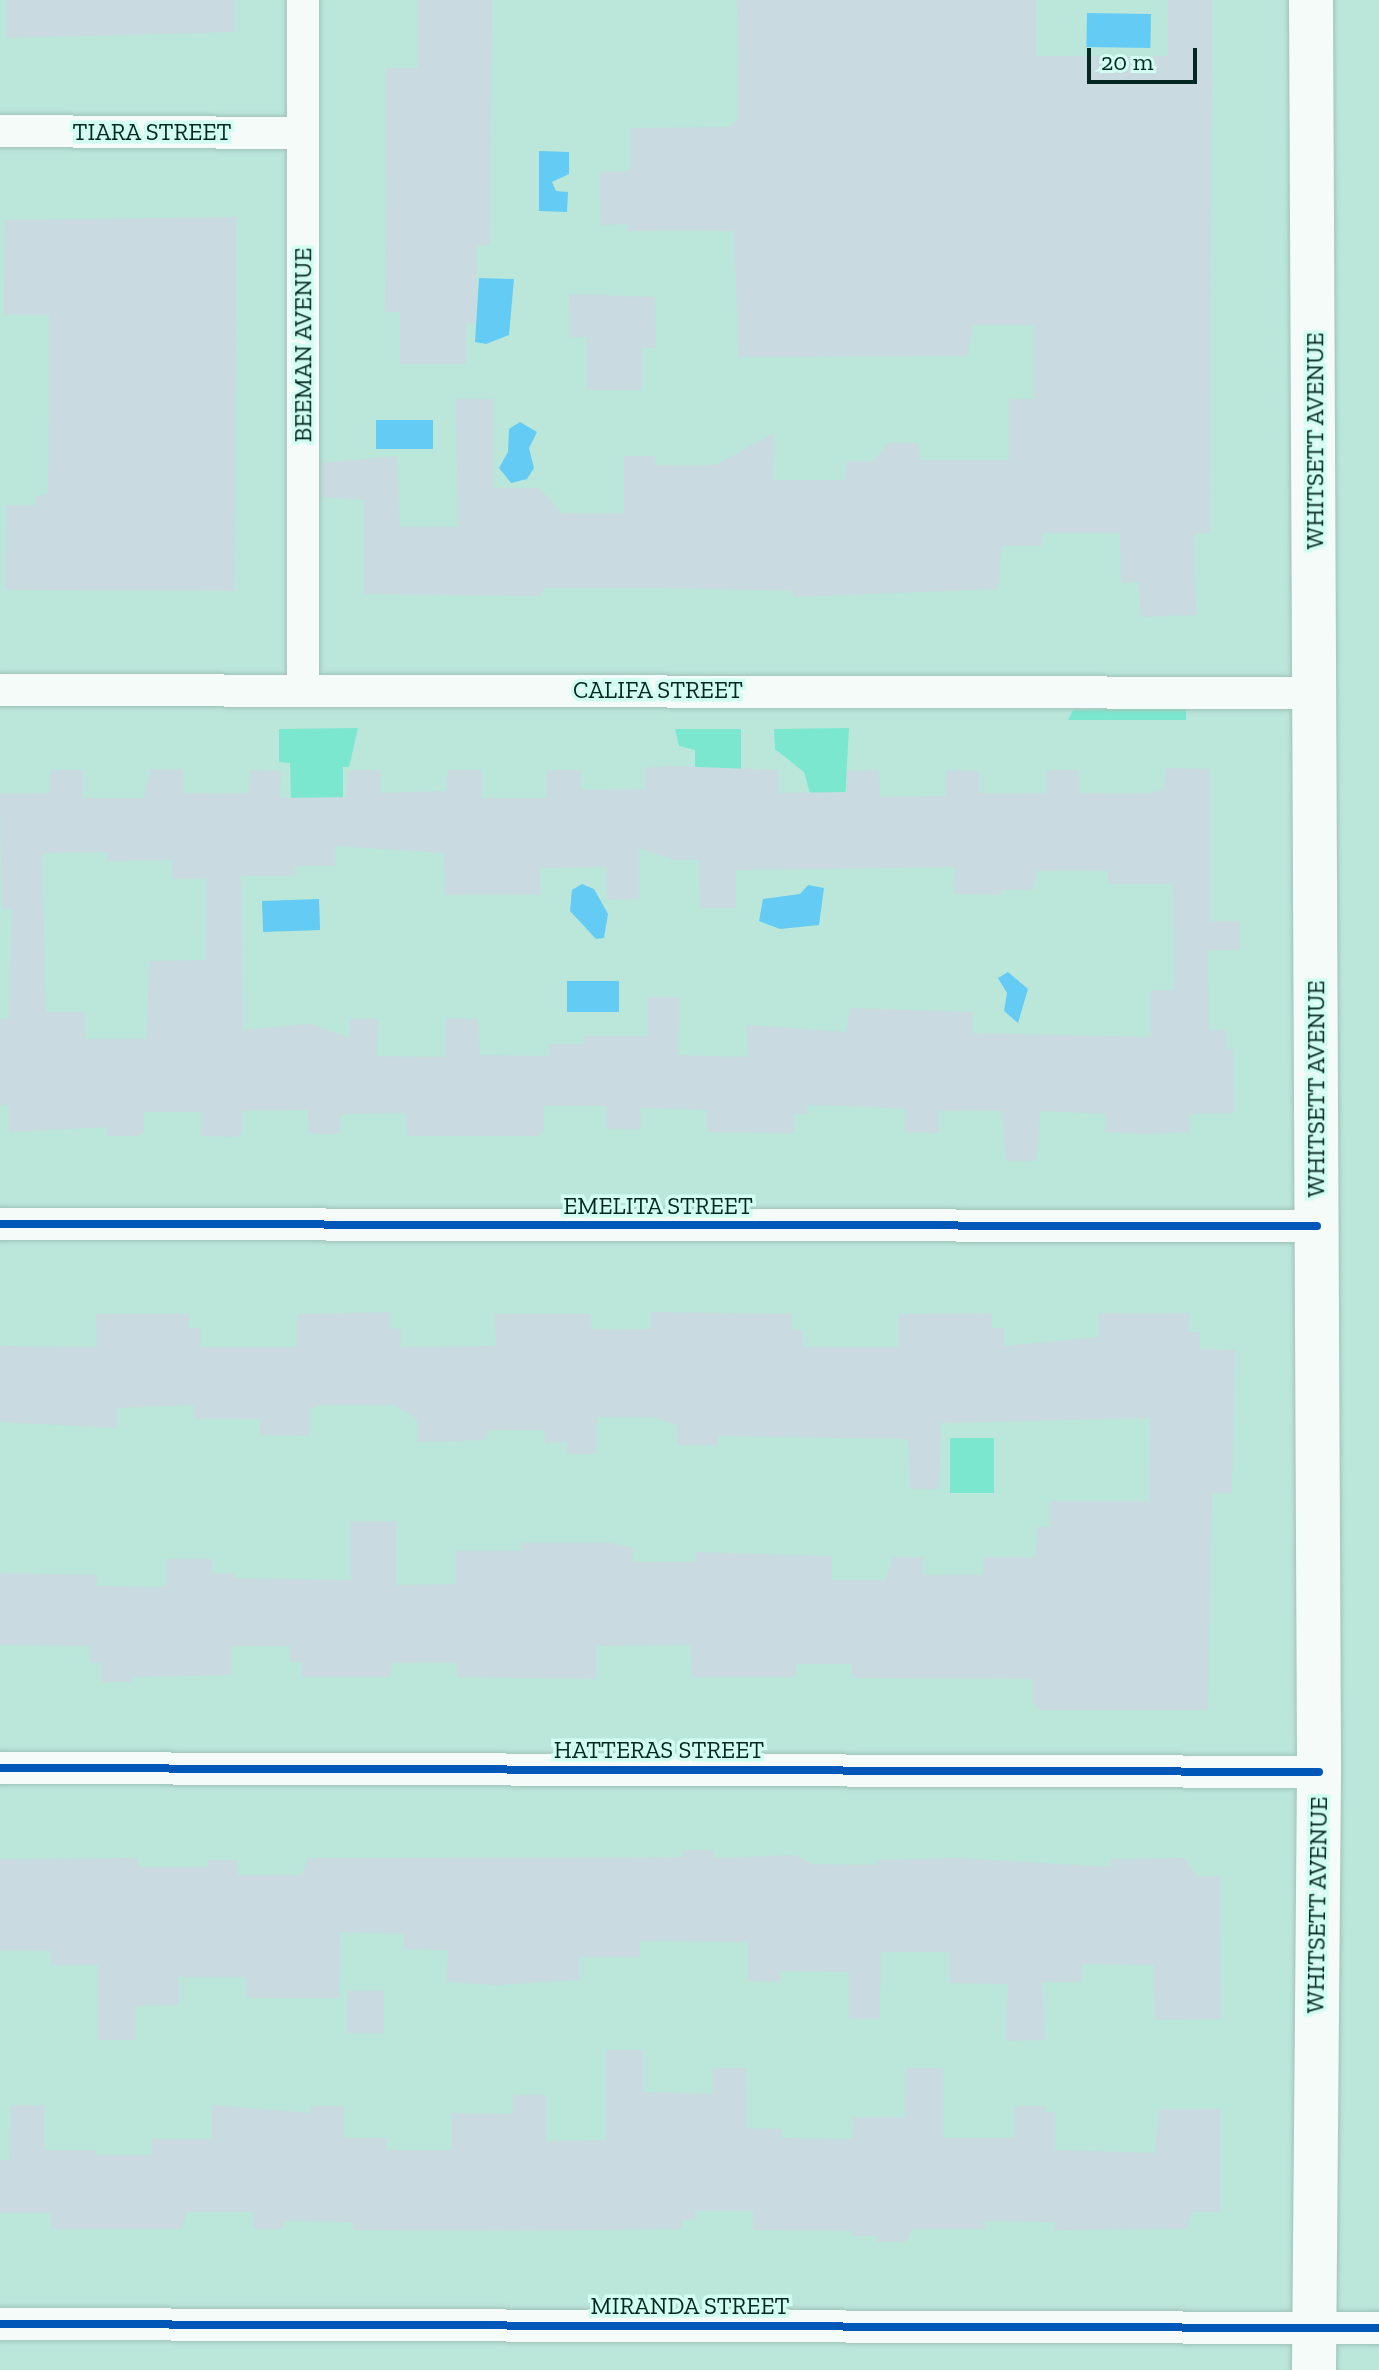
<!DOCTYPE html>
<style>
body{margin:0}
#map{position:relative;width:1379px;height:2370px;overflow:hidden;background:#bbe6da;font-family:"Zilla Slab",serif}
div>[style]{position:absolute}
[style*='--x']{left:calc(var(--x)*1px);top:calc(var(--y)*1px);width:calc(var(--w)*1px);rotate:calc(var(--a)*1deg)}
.green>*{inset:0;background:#7be7ce;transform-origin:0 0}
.water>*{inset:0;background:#64cbf4;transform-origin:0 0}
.building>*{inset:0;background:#c9dae0;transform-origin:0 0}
.roads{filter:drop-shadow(0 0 2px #a0c2b8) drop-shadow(0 0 2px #a0c2b8)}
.minor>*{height:32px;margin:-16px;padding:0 16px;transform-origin:16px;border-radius:16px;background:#f5fbf9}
.secondary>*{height:44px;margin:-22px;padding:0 22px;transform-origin:22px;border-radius:22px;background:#f5fbf9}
.cycleway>*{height:8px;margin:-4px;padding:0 4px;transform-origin:4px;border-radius:4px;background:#0057b8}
span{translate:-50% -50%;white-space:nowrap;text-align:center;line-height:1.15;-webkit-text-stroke:7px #d1fef0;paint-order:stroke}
.street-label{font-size:24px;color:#04271f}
.scale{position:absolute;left:1087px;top:48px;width:110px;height:36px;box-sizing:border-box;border:4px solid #04271f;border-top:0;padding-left:10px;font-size:24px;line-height:28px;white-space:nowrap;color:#04271f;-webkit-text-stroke:6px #d1fef0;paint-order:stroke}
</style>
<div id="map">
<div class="green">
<i style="clip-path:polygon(1186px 708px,1186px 720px,1068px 720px,1073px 710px)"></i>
<i style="clip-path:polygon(358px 728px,349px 767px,343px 767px,343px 799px,291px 798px,290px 763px,279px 762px,279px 729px)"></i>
<i style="clip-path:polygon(849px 728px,845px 801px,810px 793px,804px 772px,775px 749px,774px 729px)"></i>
<i style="clip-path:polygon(675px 729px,741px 729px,741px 799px,695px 767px,695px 750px,679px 746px)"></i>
<i style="left:950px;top:1438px;width:44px;height:55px"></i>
</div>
<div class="water">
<i style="left:1087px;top:13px;width:64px;height:34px;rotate:1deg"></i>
<i style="clip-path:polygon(539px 151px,569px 152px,569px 174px,552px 182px,556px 191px,568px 192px,567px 212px,539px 211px)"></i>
<i style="clip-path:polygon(479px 278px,514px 279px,509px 335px,486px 344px,475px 342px)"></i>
<i style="left:376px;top:420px;width:57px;height:29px"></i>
<i style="clip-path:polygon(520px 422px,537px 432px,529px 448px,534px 468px,527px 479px,511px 483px,499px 468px,508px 452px,509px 429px)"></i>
<i style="clip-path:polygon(582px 884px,594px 889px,608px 914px,604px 938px,596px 939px,570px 911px,572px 890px)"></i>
<i style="clip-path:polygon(808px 885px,824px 888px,819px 925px,780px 929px,759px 921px,763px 899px,800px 894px)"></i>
<i style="left:319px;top:899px;width:31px;height:57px;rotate:88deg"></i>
<i style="clip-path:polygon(1008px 972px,1028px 989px,1018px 1023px,1004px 1011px,1007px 993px,998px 978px)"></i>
<i style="left:567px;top:981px;width:52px;height:31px"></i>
</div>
<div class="building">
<i style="clip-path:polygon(6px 0,235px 0,235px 32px,6px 38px)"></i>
<i style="clip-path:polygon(418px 0,492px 0,490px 245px,477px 245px,476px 323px,466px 323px,466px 364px,400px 364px,400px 312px,385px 312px,386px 68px,418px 68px)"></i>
<i style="clip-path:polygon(737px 0,1036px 0,1036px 56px,1168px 56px,1168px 0,1212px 0,1210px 533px,1194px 533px,1196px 615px,1141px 617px,1139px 582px,1121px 583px,1120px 533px,1042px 533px,1042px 546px,1002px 546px,998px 589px,793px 597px,793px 591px,666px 588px,544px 588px,541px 596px,364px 594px,364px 500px,322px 497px,322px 463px,397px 456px,400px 527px,458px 527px,456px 399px,494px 399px,494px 488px,539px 488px,562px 513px,624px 513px,624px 456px,655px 456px,655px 465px,716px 465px,774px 433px,773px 480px,845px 480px,847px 461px,874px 461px,888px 443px,919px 443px,919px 460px,1009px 460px,1009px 399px,1034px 399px,1034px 325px,973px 325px,968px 356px,739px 357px,734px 231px,628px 231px,628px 224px,601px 225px,600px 172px,630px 171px,630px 128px,730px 127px,738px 120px)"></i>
<i style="clip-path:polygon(236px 217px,235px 591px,5px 590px,6px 505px,36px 505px,36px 497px,48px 493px,49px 417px,49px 315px,4px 315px,5px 220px)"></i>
<i style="clip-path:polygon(569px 294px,655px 297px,656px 348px,642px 348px,642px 390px,587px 390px,587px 337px,570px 337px)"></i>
<i style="clip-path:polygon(evenodd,673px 766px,779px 770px,779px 793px,847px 792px,847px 771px,879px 770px,880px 797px,946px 796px,946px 770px,979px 771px,979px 793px,1046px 793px,1046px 770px,1079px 770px,1079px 793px,1151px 793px,1164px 789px,1166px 768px,1210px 769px,1210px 921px,1240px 921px,1240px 950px,1208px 950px,1209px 1030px,1226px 1030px,1227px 1049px,1233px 1049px,1234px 1113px,1190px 1114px,1190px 1132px,1148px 1134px,1105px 1132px,1106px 1114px,1040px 1111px,1037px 1161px,1006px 1161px,1002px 1111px,939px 1111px,939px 1133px,905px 1132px,906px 1109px,873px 1107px,807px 1105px,807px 1114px,794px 1114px,794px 1133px,707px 1132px,707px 1110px,641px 1108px,641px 1129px,607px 1129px,607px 1106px,544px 1106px,544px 1131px,537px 1136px,407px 1136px,406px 1113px,341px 1114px,339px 1134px,309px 1134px,308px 1110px,242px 1111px,242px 1133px,236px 1137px,201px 1136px,202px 1112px,144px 1112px,144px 1132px,136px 1136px,107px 1136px,107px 1127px,9px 1132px,9px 1105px,0 1105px,0 1019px,9px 1019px,12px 909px,2px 909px,0 793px,49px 793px,51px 770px,83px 770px,83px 798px,144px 798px,150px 769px,183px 769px,183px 793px,249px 793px,250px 770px,281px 771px,280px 798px,346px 797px,349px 770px,380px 770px,381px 793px,446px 791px,448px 770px,482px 770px,482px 798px,547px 798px,547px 770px,581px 770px,581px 790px,645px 789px,645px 768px,673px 766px,335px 846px,444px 853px,445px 895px,540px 895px,540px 868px,607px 867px,607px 900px,639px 899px,639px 848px,674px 860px,699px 860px,700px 908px,736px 908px,736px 870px,955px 867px,954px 894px,1001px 895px,1001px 890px,1033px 890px,1037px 871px,1108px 871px,1108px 884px,1173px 884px,1174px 990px,1151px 990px,1151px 1037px,973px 1033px,973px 1012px,850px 1008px,846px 1032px,747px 1025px,748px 1057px,678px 1055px,679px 997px,648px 997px,648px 1036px,584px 1036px,584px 1044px,549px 1044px,549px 1056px,480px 1055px,478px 1019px,446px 1018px,445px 1057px,377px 1056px,378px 1019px,350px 1019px,350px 1038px,310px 1024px,243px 1030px,241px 876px,295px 876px,295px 866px,335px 866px,335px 846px,673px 766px,107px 852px,107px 861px,172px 860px,172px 879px,207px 879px,206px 960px,149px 961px,147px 1039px,85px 1039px,85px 1012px,46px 1012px,42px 853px,107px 852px)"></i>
<i style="clip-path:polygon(390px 1312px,390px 1328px,401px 1329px,401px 1347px,496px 1346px,495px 1314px,591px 1314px,591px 1329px,651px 1329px,651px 1312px,792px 1314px,792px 1330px,803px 1330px,803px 1347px,899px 1347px,899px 1314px,992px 1313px,992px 1328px,1004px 1328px,1004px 1346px,1099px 1337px,1099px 1313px,1189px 1313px,1189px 1332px,1200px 1332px,1200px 1349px,1235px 1350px,1232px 1493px,1212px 1493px,1208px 1710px,1040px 1710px,1033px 1703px,1033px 1679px,852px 1678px,852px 1664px,796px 1664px,796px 1677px,692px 1677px,691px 1645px,596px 1646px,596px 1679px,457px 1677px,457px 1663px,391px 1663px,391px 1677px,302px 1677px,302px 1662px,290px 1662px,290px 1646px,231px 1646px,231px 1675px,132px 1677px,132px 1682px,101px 1682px,101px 1663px,90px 1663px,90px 1646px,0 1645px,0 1573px,97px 1575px,97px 1586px,166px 1587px,166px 1559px,212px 1559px,212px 1573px,234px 1573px,234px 1578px,351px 1580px,351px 1521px,396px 1521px,396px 1585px,456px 1584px,456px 1551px,522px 1551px,521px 1543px,611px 1543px,633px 1548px,633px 1562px,696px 1562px,696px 1552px,832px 1556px,832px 1580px,886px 1580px,893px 1557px,923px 1557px,923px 1575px,983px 1575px,984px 1557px,1036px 1557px,1037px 1527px,1050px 1527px,1050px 1501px,1149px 1501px,1150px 1418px,941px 1423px,939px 1489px,910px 1489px,908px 1439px,718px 1436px,718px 1445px,677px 1445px,677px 1425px,652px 1417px,597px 1417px,595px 1454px,567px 1454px,567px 1442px,545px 1443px,545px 1430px,488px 1430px,484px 1440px,418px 1442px,417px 1419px,395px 1405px,320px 1405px,310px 1409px,310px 1436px,260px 1435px,260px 1419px,194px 1419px,194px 1405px,117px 1408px,117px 1428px,0 1422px,0 1346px,97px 1347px,96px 1314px,189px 1314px,189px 1328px,201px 1328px,201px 1347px,297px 1347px,297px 1314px)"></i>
<i style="clip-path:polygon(683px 1850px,714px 1850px,714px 1858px,795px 1855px,812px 1864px,877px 1865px,877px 1860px,958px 1858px,1111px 1867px,1111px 1859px,1184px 1858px,1197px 1877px,1220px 1876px,1221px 2019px,1155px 2020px,1154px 1965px,1082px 1964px,1082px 1982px,1042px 1982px,1045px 2040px,1006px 2041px,1008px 1984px,949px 1983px,949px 1952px,881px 1952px,880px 2019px,849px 2019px,849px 1972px,780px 1971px,780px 1982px,748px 1981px,748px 1942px,640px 1941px,640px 1957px,579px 1957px,579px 1980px,497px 1985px,447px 1982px,448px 1950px,404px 1949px,404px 1934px,340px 1932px,339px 1998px,246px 1998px,246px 1977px,179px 1977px,179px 2005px,135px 2006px,135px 2040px,98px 2040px,98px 1965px,51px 1965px,51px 1951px,0 1951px,0 1859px,138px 1858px,138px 1867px,208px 1867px,208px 1860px,238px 1860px,238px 1875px,302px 1875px,308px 1858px,683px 1857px)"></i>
<i style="left:347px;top:1991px;width:37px;height:42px"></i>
<i style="clip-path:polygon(606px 2050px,643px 2050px,643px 2092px,713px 2094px,713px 2068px,746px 2068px,747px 2128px,782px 2129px,782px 2138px,852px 2139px,854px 2117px,905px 2117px,906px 2068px,943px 2068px,943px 2138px,1014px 2138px,1014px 2106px,1046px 2106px,1046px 2112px,1055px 2112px,1055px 2150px,1155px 2153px,1159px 2109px,1220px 2109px,1220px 2212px,1192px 2212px,1186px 2229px,1055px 2230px,1055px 2222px,985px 2221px,985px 2229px,912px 2229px,906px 2242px,877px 2242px,877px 2236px,852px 2236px,852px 2231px,753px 2230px,753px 2211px,695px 2211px,695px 2220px,682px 2220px,682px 2229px,519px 2231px,353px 2230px,353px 2222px,283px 2221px,283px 2229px,253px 2229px,253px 2212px,187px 2212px,182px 2229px,51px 2229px,51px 2213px,0 2213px,0 2160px,10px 2160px,11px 2105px,44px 2105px,44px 2150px,96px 2150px,96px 2155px,152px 2155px,152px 2139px,212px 2139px,212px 2105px,311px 2113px,311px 2106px,344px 2106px,344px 2138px,387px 2138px,387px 2150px,452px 2150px,452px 2113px,513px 2114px,513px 2095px,546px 2095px,546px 2141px,606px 2140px)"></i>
</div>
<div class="roads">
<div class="minor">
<i style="--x:303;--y:0;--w:690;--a:90"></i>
<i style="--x:0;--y:131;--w:303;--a:0.4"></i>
<i style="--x:0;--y:690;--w:1315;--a:0.13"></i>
<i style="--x:0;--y:1224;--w:1317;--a:0.09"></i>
<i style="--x:0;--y:1768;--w:1319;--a:0.17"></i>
<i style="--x:0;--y:2324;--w:1379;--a:0.17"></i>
</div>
<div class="secondary">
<i style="--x:1311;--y:0;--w:1772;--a:89.74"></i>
<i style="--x:1319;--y:1772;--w:598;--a:90.48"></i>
</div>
</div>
<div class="cycleway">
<i style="--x:0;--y:1224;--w:1317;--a:0.09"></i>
<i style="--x:0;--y:1768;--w:1319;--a:0.17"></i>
<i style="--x:0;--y:2324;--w:1379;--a:0.17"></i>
</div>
<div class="street-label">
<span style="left:152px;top:132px">TIARA STREET</span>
<span style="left:303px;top:345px;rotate:-90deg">BEEMAN AVENUE</span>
<span style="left:1315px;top:441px;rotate:-90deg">WHITSETT AVENUE</span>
<span style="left:658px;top:690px">CALIFA STREET</span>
<span style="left:1316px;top:1089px;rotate:-90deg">WHITSETT AVENUE</span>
<span style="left:658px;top:1206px">EMELITA STREET</span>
<span style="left:659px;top:1750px">HATTERAS STREET</span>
<span style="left:1317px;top:1905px;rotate:-89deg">WHITSETT AVENUE</span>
<span style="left:690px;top:2306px">MIRANDA STREET</span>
</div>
<div class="scale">20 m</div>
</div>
